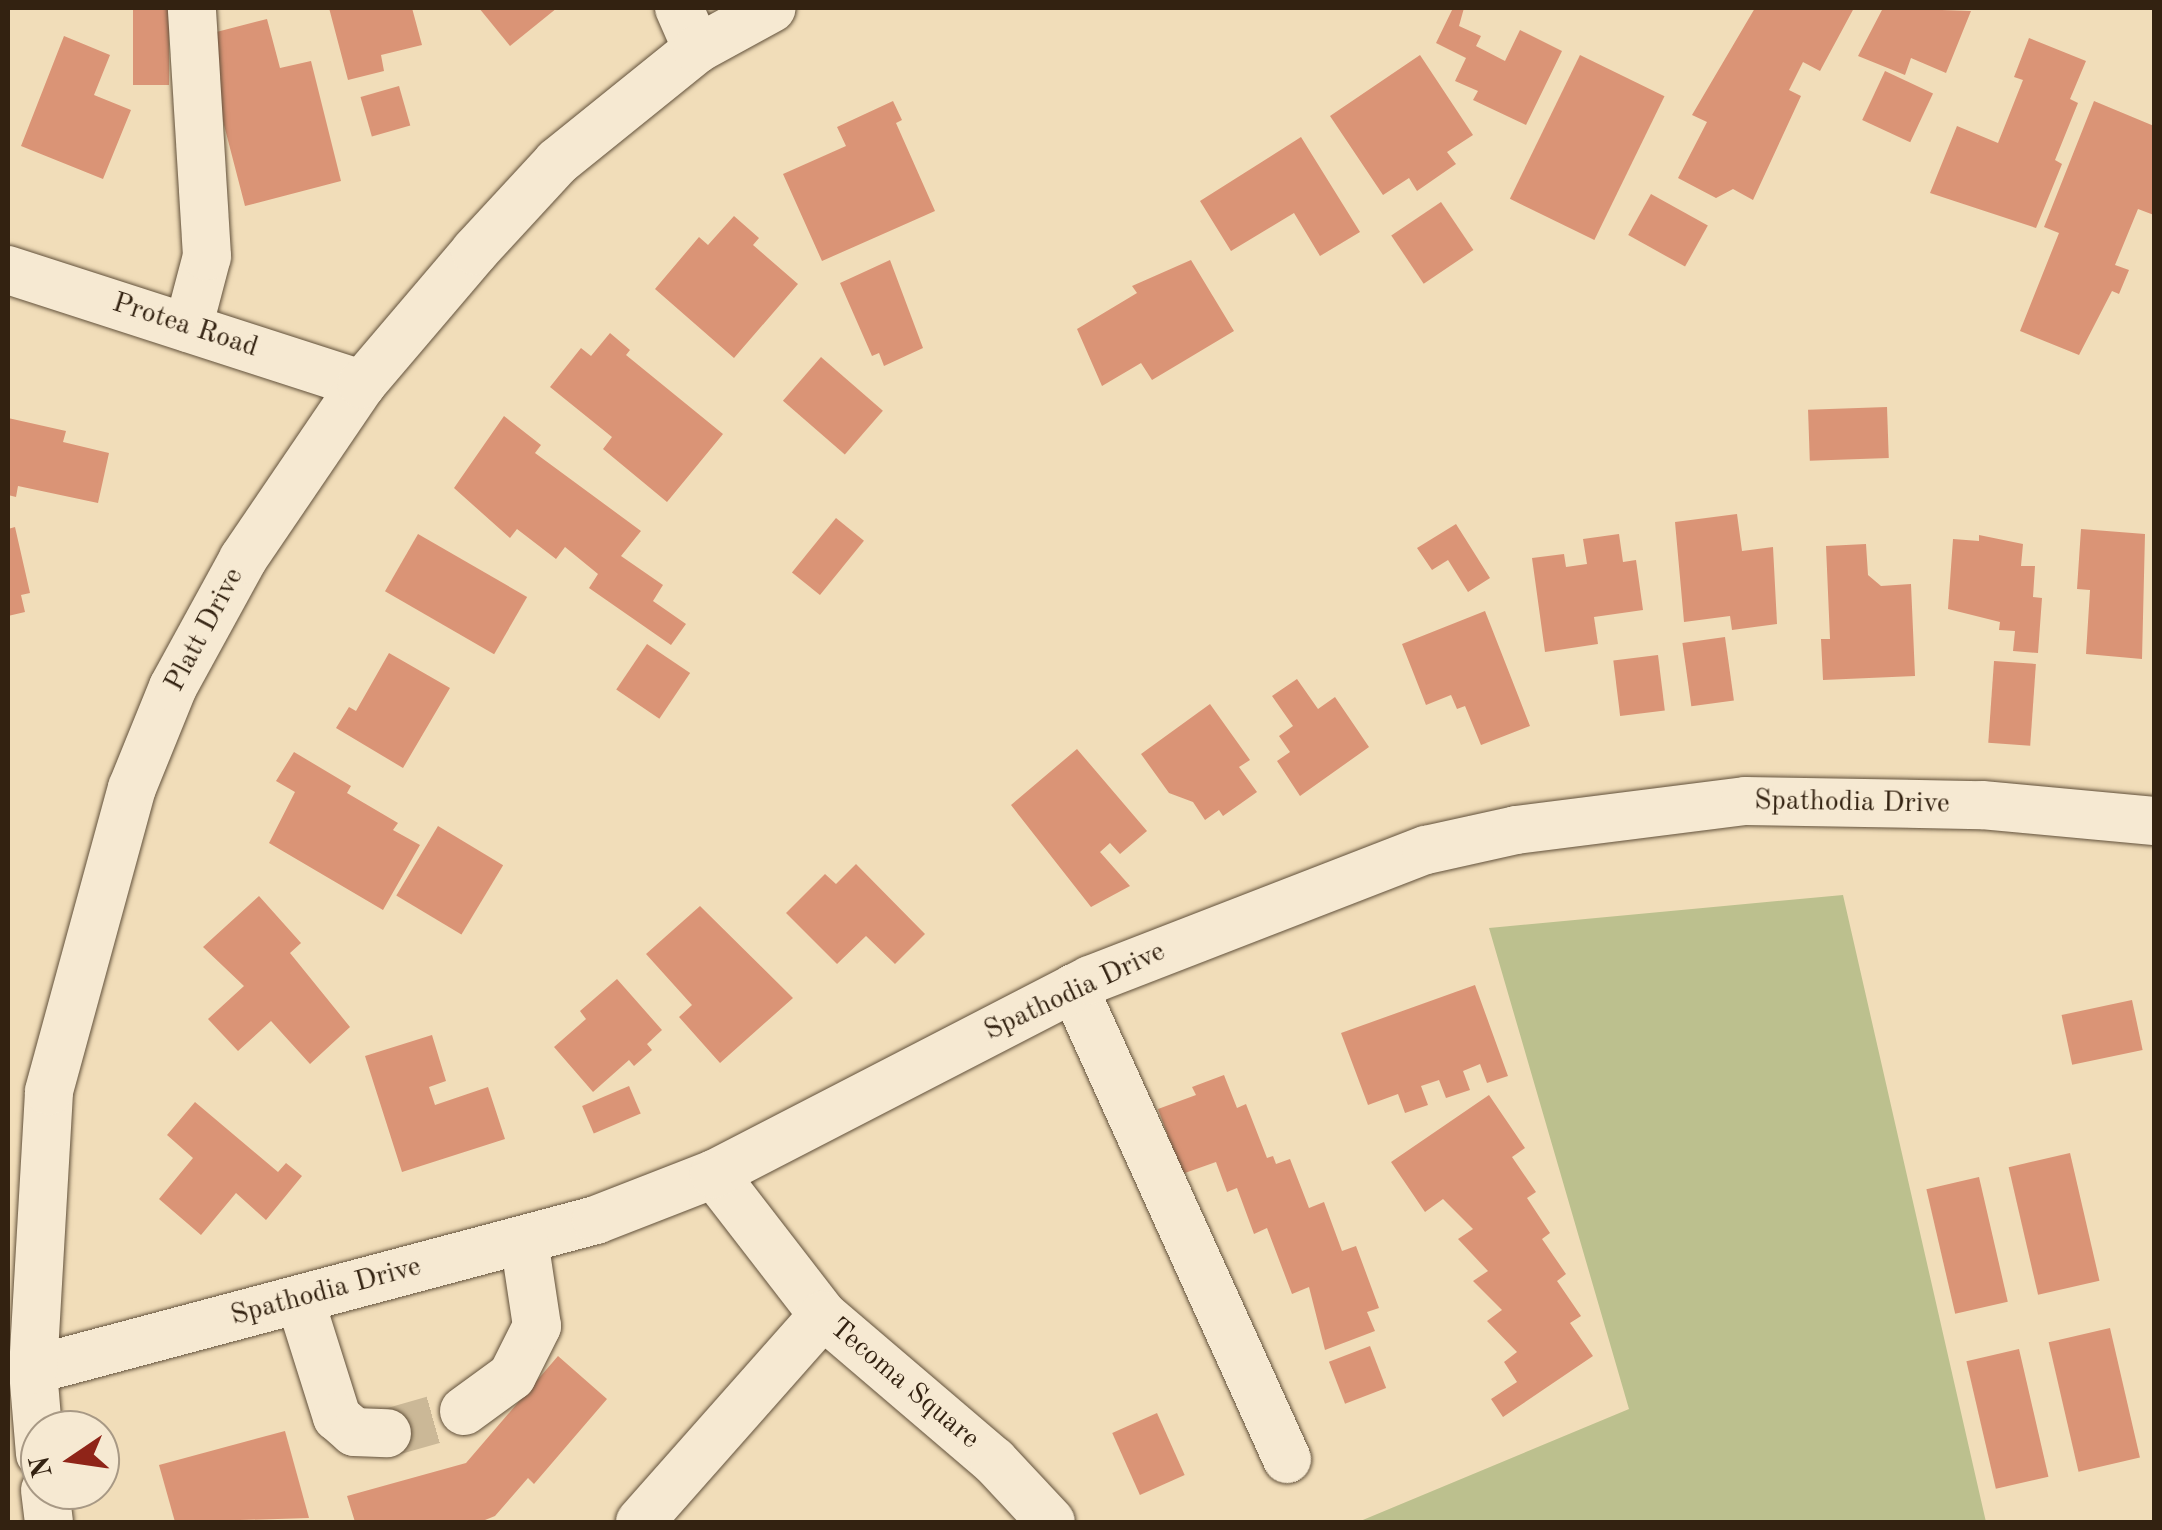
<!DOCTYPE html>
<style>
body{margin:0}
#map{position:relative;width:2162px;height:1530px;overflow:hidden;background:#f1ddb9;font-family:"Old Standard TT",serif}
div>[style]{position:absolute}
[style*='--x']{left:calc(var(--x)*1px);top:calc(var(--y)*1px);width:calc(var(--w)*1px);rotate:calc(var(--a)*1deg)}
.green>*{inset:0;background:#bcc08e}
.building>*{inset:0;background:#da9476;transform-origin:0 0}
.minor-tunnel>*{height:48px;margin-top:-24px;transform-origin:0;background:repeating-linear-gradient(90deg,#cbb897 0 48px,transparent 0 72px)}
.roads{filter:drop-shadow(0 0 2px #62513b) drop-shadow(0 0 2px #62513b)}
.minor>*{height:48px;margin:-24px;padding:0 24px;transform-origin:24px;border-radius:24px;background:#f6e9d2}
span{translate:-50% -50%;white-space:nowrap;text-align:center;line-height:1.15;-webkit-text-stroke:8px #f6e9d2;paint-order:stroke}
.street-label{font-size:28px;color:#321}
.frame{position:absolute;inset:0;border:10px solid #321;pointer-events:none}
.north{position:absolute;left:20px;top:1410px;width:100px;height:100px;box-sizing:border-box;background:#f6e9d2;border:2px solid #a89985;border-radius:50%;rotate:257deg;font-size:28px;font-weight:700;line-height:40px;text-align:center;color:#321}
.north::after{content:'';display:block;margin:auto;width:35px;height:45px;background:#8f2418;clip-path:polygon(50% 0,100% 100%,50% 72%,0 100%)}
</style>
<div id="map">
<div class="green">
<i style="clip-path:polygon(1843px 895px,1986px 1522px,1358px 1522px,1629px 1409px,1489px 928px)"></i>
</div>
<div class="building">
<i style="left:133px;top:8px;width:36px;height:77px"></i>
<i style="clip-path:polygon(329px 8px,412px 8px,422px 45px,381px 55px,384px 71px,348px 80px)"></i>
<i style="clip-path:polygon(479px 8px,557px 8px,510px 46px)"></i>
<i style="clip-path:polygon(1453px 8px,1464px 8px,1459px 26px,1481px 36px,1476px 46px,1505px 61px,1520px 30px,1562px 51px,1526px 125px,1473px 100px,1478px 91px,1455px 81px,1466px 58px,1436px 43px)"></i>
<i style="clip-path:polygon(1755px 8px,1854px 8px,1820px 71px,1803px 62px,1789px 90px,1801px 96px,1753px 200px,1733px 189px,1716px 198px,1678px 178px,1707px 122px,1692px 115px)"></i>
<i style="clip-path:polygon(1883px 8px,1971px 11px,1946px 73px,1911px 58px,1905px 75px,1858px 56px)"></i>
<i style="clip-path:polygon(267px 19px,280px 68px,311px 61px,341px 181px,245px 206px,201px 36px)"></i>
<i style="clip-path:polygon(64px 36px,110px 55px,94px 95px,131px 110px,103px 179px,21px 146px)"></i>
<i style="clip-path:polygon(2029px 38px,2086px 61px,2070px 99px,2078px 103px,2055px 160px,2062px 164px,2036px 228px,1930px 193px,1957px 126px,1998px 143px,2023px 80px,2014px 77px)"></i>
<i style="clip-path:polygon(1420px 55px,1473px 135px,1447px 152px,1456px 164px,1417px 191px,1409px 178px,1383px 195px,1330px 116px)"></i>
<i style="left:1580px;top:55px;width:94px;height:160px;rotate:26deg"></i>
<i style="left:1885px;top:71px;width:53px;height:54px;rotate:25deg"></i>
<i style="left:399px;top:86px;width:41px;height:40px;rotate:74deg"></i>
<i style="clip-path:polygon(893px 101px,902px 120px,896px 123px,935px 211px,822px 261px,783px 174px,846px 146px,837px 127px)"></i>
<i style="clip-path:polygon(2094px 101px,2154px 126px,2154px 215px,2138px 209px,2115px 265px,2129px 270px,2119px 294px,2112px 291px,2079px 355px,2020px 331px,2059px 233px,2044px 227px)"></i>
<i style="clip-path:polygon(1301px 137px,1360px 232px,1320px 256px,1294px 213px,1231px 251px,1200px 201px)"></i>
<i style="left:1651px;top:194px;width:65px;height:47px;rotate:29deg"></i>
<i style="left:1441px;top:202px;width:58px;height:60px;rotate:56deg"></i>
<i style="clip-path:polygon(734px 216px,759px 238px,753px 245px,798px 284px,734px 358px,655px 289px,699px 237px,708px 245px)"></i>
<i style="clip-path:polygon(890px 260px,923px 348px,884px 366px,879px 353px,872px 356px,840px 283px)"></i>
<i style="clip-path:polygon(1191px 260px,1234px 331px,1152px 380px,1141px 363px,1102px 386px,1077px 329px,1137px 293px,1132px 286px)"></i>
<i style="clip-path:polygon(610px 333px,630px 350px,626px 355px,723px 434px,667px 502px,603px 449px,612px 437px,550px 387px,581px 348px,591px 356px)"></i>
<i style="left:821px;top:357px;width:82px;height:58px;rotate:41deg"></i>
<i style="left:1887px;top:407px;width:51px;height:79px;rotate:88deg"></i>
<i style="clip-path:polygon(504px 416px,541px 445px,535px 453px,641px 531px,621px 556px,663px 585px,653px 601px,686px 624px,671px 645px,589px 588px,598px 574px,565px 547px,556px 559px,517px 529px,510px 538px,454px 488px)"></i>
<i style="clip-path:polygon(8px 418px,66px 431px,63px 442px,109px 453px,98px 503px,18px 486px,16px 497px,8px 495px)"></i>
<i style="clip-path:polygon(1737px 514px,1742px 551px,1773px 547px,1777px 624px,1732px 630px,1730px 616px,1684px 622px,1675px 522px)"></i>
<i style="left:836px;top:518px;width:36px;height:70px;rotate:39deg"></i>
<i style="clip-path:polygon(1456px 524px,1490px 578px,1468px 592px,1448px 560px,1432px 570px,1417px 548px)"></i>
<i style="clip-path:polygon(15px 527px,30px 593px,21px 595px,25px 612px,8px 616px,8px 529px)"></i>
<i style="clip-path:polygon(2081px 529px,2145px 534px,2142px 659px,2086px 654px,2090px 590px,2077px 589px)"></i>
<i style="left:418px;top:534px;width:126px;height:66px;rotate:30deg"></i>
<i style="clip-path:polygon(1619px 534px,1623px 562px,1636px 560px,1643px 610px,1594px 617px,1598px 644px,1545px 652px,1532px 558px,1564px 554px,1566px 567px,1587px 564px,1583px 539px)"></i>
<i style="clip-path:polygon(1979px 535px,2023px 544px,2021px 566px,2035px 566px,2033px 597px,2042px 598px,2038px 653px,2013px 651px,2015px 631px,1999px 630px,2000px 622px,1948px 609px,1953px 539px,1979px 541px)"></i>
<i style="clip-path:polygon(1866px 544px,1868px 575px,1881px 586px,1911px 584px,1915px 676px,1823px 680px,1821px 639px,1830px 639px,1826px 546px)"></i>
<i style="clip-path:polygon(1485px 611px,1530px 726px,1481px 745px,1465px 706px,1457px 709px,1451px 695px,1426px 705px,1402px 644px)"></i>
<i style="left:1725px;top:637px;width:64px;height:43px;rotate:82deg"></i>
<i style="left:647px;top:644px;width:52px;height:55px;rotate:34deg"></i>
<i style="clip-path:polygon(389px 653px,450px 688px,403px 768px,336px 728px,349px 707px,356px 711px)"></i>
<i style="left:1658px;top:655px;width:56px;height:45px;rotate:83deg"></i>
<i style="left:1994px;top:661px;width:42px;height:82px;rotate:4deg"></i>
<i style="clip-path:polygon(1297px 679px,1318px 709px,1335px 697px,1369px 747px,1300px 796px,1277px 761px,1290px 752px,1279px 736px,1293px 726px,1272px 696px)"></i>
<i style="clip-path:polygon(1210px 704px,1250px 760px,1239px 767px,1257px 792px,1223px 816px,1219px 810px,1205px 820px,1193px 802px,1169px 793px,1141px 754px)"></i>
<i style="clip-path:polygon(1077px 749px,1147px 831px,1120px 854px,1110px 843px,1100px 852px,1130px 886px,1091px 907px,1011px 805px)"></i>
<i style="clip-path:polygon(294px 752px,351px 786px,347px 793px,398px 823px,393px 830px,420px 845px,383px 910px,269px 843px,295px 792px,276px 781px)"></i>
<i style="left:438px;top:826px;width:76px;height:81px;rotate:31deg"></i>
<i style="clip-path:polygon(856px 864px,925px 934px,895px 964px,866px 936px,837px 964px,786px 913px,825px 874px,836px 884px)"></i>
<i style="clip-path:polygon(259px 896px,301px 943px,290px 953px,350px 1027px,310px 1064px,271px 1021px,238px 1051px,208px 1019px,244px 986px,203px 947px)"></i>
<i style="clip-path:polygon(700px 906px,793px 998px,720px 1063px,679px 1017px,692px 1005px,646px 954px)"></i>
<i style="clip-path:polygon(617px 979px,662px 1030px,647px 1044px,652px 1050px,634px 1066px,629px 1060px,593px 1092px,554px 1047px,586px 1019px,580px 1011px)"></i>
<i style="clip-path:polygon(1475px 985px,1508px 1076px,1487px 1083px,1480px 1064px,1463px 1071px,1470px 1090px,1446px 1098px,1439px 1080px,1421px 1086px,1428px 1105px,1405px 1113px,1398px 1094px,1368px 1105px,1341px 1033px)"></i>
<i style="left:2132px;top:1000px;width:51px;height:72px;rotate:78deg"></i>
<i style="clip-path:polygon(432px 1035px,446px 1081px,429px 1087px,435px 1105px,488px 1087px,505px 1139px,402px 1172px,365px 1056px)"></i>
<i style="clip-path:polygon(1224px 1075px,1237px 1108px,1246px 1104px,1267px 1158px,1273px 1156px,1276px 1164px,1290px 1159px,1309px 1208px,1324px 1202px,1342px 1251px,1356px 1246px,1379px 1308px,1367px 1312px,1375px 1331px,1325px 1350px,1309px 1287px,1292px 1294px,1267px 1228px,1254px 1234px,1237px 1188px,1227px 1192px,1216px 1162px,1182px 1174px,1158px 1109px,1196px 1095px,1192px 1087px)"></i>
<i style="left:629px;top:1086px;width:30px;height:51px;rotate:67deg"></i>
<i style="clip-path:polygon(1489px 1095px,1525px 1148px,1512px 1157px,1536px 1192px,1527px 1198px,1550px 1233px,1542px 1239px,1566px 1274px,1557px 1281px,1581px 1316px,1570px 1323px,1593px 1356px,1503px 1417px,1491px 1399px,1517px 1382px,1504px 1362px,1517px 1352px,1487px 1321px,1502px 1310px,1473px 1281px,1488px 1271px,1458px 1239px,1473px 1229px,1443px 1199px,1425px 1212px,1391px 1162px)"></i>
<i style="clip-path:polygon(195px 1102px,278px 1172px,286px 1163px,302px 1176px,266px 1220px,236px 1193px,201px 1235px,159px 1199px,193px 1158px,167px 1135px)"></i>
<i style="left:2070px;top:1153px;width:131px;height:63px;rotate:77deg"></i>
<i style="left:1979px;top:1177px;width:128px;height:54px;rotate:77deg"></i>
<i style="left:2110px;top:1328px;width:133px;height:63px;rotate:77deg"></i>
<i style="left:1370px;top:1346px;width:45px;height:44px;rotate:69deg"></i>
<i style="left:2019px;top:1349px;width:131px;height:54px;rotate:77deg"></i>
<i style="clip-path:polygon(558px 1356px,607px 1399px,534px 1484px,528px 1478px,495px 1516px,480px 1522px,355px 1522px,347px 1496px,466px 1463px)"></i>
<i style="left:1157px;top:1413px;width:68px;height:49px;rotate:66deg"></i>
<i style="clip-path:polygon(285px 1431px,309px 1518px,175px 1522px,159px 1465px)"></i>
</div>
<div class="minor-tunnel">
<i style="--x:387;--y:1433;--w:80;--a:-15.9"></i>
</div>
<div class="roads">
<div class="minor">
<i style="--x:679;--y:8;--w:45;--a:66.3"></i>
<i style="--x:8;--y:270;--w:372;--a:17.9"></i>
<i style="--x:188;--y:328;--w:74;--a:-75.2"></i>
<i style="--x:207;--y:256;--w:248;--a:-93.5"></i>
<i style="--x:1074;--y:988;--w:517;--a:65.67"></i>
<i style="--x:714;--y:1174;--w:178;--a:52.3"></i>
<i style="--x:823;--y:1315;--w:225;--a:40.5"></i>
<i style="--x:994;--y:1461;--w:83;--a:46.9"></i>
<i style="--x:300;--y:1300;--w:123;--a:72.5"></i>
<i style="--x:337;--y:1417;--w:23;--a:41"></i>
<i style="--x:354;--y:1432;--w:33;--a:2"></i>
<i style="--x:33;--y:1370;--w:583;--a:-14.92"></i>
<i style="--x:596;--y:1220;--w:127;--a:-21.3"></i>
<i style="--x:714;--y:1174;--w:423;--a:-27.3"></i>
<i style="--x:1090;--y:980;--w:360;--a:-21.2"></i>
<i style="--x:1426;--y:850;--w:92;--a:-12.5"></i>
<i style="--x:1516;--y:830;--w:231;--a:-7.2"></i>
<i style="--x:1745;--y:801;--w:237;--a:1"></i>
<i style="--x:1982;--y:805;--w:173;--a:5.3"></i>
<i style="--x:464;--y:1411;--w:59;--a:-36.1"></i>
<i style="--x:512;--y:1376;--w:56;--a:-63.4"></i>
<i style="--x:537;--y:1326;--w:87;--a:-98.6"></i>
<i style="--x:40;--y:1454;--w:84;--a:-94.8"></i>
<i style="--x:33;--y:1370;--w:279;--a:-86.7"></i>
<i style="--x:49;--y:1091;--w:314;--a:-74.7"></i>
<i style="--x:132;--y:788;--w:109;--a:-67.9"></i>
<i style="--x:173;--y:687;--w:146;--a:-61.3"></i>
<i style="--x:243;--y:559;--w:212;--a:-55.8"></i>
<i style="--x:362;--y:384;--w:175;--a:-49.6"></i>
<i style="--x:475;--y:251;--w:121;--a:-47.3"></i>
<i style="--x:557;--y:162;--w:180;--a:-38.9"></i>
<i style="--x:697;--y:49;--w:85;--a:-28.7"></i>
<i style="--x:45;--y:1490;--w:32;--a:83"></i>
<i style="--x:640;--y:1522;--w:276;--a:-48.5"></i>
</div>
</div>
<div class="street-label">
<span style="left:185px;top:326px;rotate:18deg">Protea Road</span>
<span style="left:205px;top:630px;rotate:-62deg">Platt Drive</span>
<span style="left:1852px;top:803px;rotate:1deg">Spathodia Drive</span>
<span style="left:1075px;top:992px;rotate:-25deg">Spathodia Drive</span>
<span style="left:326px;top:1292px;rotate:-15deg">Spathodia Drive</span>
<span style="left:904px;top:1384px;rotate:40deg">Tecoma Square</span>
</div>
<div class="frame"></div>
<div class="north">N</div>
</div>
